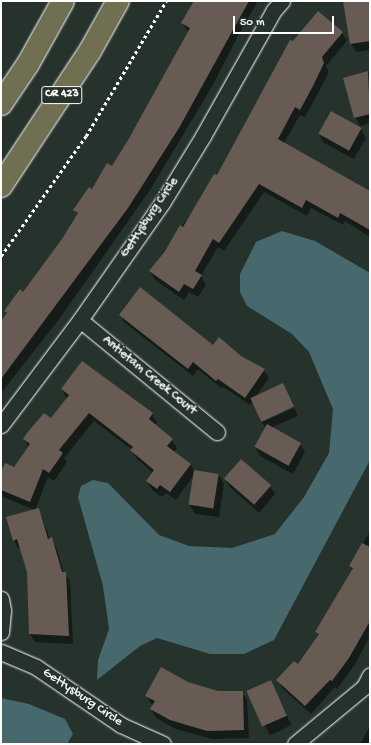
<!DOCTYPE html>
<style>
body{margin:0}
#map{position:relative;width:371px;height:745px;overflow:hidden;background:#26332d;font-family:"Gochi Hand",sans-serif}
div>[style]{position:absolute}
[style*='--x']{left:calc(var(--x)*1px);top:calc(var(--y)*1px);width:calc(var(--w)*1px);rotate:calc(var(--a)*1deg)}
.water>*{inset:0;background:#47696d}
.shadow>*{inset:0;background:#0007;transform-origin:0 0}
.building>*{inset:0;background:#675b54;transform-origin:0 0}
.path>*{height:2.5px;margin-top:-1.25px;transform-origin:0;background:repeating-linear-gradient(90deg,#fff 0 3px,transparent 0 6px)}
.roads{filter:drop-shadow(0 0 1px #fff) drop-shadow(0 0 1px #fff)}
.minor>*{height:15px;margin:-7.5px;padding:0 7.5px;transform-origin:7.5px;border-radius:7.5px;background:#26332d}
.trunk>*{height:22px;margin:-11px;padding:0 11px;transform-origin:11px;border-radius:11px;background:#716f52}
span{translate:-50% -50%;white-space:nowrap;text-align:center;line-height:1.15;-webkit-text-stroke:3px #26332d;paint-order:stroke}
.shield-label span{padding:1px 3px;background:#26332d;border:1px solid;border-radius:3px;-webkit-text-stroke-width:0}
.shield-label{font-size:12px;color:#fff;font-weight:700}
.street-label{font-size:13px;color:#fff}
.frame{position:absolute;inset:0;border:2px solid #fff;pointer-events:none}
.scale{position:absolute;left:233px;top:16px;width:101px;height:18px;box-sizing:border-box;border:2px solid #fff;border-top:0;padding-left:5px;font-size:12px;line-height:14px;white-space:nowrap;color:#fff;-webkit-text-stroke:3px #26332d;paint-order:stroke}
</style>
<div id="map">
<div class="water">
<i style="clip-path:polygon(282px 231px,315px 241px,370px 273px,370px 460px,274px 640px,244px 654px,210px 654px,157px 638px,140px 646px,97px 680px,98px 660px,109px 629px,103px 586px,78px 497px,81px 486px,93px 480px,108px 483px,159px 535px,189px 546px,232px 548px,275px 534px,304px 497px,329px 453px,333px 409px,309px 352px,292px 334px,247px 306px,240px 292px,240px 274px,256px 242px)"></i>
<i style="clip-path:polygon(1px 698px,29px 704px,65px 719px,73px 734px,67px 744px,1px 744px)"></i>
</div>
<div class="shadow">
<i style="clip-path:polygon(201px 1px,258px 1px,242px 28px,214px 83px,150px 190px,60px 318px,1px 393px,1px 323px,7px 315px,5px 311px,24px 293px,63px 239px,78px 215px,75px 210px,112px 168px,189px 33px,182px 23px)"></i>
<i style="clip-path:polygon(344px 1px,370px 1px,370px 50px,356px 52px,351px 44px)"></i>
<i style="clip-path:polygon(342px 32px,347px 41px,326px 66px,329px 72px,317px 95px,305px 117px,300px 115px,284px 143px,370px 192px,370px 237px,345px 221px,343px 225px,311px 208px,307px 216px,264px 192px,224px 251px,218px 247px,201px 276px,206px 285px,198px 297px,189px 292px,184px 300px,155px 280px,150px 271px,217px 177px,293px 42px)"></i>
<i style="clip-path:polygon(367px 72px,370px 74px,370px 123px,360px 126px,355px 117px)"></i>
<i style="clip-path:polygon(361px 129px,366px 138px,354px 159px,324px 143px,319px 134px)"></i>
<i style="clip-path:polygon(120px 315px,241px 357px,264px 370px,269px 378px,250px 405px,223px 387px,221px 388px,198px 369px,193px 376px,125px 323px)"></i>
<i style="clip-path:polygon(62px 390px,152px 414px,157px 423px,155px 425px,172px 440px,177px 448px,174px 452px,191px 465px,195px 472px,219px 475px,224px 484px,219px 517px,195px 514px,190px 505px,194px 475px,176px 500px,166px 493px,162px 497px,152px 490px,147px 481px,153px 473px,136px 458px,131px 449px,94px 421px,64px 458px,67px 462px,54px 481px,48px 477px,35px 510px,1px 496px,1px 475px,14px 468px,29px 448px,24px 439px,51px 420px,67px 399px)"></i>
<i style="clip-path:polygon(294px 408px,298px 416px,271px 428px,300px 444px,305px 452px,293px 474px,260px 456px,255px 447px,266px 428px,262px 422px)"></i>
<i style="clip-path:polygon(225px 479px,270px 486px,275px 494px,259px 513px,230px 487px)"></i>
<i style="clip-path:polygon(39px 509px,50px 539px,56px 547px,64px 573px,70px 581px,73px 644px,35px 642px,30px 634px,28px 572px,21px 548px,18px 549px,14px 540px)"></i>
<i style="clip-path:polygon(370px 531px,370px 636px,354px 666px,337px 689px,335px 687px,311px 714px,282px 688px,278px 680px,298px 665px,319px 636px,316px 632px,353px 571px,350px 566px)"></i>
<i style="left:270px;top:681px;width:49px;height:24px;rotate:64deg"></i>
<i style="clip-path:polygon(187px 683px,218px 692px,242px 692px,247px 700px,249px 738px,212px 739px,176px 729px,156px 718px,151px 709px,153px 706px,146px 696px)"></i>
<i style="clip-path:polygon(370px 726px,370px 744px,360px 744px)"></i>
</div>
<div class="building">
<i style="clip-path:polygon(194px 1px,249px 1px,179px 128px,128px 208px,1px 379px,1px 321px,7px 313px,4px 311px,20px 289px,23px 292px,62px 239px,78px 213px,73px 210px,89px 187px,92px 189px,107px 163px,112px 166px,128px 140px,190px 28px,181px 23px)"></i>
<i style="clip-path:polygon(343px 1px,370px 1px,370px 41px,350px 44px)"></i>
<i style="clip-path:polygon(318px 11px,343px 32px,322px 57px,324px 63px,313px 86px,300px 110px,295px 107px,278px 139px,370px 191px,370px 230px,340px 213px,338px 218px,306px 200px,302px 208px,259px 184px,219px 243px,213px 239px,195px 271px,202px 275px,193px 289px,184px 284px,179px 292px,149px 271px,165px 251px,180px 225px,183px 227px,214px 174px,217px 175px,290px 40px,293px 41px)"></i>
<i style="clip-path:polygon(368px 71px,370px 114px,354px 118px,343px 78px)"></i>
<i style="left:331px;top:111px;width:35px;height:26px;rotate:29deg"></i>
<i style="clip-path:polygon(140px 287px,213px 345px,219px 337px,241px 356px,265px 369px,245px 398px,218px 379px,216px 381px,193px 362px,188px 369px,119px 315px)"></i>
<i style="clip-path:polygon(82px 361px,153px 413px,149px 419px,173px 439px,167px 446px,191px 464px,170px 492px,160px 485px,157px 489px,146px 481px,154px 470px,130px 450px,133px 447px,89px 413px,59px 450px,63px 453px,49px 473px,43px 469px,30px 502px,1px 490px,1px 472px,5px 463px,14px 467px,30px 444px,23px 439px,27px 433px,44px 413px,51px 418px,69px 395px,61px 389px)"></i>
<i style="left:283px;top:383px;width:26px;height:36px;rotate:65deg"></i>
<i style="left:267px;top:424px;width:39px;height:26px;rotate:29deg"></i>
<i style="left:241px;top:459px;width:40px;height:26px;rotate:41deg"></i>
<i style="left:194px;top:470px;width:25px;height:35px;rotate:9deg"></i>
<i style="clip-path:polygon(39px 508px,48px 539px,52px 537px,62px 572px,66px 572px,69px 636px,29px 634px,27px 572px,17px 539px,13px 541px,6px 517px)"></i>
<i style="clip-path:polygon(362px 543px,370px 547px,370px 621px,349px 658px,332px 681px,330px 680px,305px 706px,276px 680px,294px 661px,298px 664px,319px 634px,315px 632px,353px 568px,349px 566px)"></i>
<i style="clip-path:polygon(161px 667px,188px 682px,218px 691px,243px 691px,244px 730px,207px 731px,170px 720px,150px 709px,155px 701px,145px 696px)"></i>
<i style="left:271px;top:680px;width:39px;height:27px;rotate:66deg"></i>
</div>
<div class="path">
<i style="--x:1;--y:256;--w:147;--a:-54.7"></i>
<i style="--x:86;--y:136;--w:157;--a:-59.3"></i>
</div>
<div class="roads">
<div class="minor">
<i style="--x:80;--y:320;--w:177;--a:39.3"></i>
<i style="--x:1;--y:425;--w:131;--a:-53"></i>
<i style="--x:80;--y:320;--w:143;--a:-55"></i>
<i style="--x:162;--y:203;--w:79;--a:-58.5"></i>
<i style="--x:203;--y:136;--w:145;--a:-60.6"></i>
<i style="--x:274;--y:10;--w:12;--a:-48"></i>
<i style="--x:1;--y:599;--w:11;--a:80"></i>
<i style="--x:3;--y:610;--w:22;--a:95"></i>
<i style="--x:1;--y:652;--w:38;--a:23"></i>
<i style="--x:36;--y:667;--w:103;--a:34.3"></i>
<i style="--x:121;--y:725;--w:46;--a:24.3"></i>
<i style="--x:295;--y:744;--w:89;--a:-39.6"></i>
<i style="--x:364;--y:687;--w:13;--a:-63"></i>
</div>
<div class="trunk">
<i style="--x:1;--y:104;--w:48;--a:-56"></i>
<i style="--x:28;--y:64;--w:72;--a:-60.9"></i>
<i style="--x:1;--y:186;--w:162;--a:-56.6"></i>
<i style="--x:90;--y:51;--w:57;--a:-60.8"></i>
</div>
</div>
<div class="shield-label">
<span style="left:62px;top:95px">CR 423</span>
</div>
<div class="street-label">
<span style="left:150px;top:218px;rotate:-56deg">Gettysburg Circle</span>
<span style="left:149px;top:376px;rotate:39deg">Antietam Creek Court</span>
<span style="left:82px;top:698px;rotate:34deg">Gettysburg Circle</span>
</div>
<div class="frame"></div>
<div class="scale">50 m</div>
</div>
